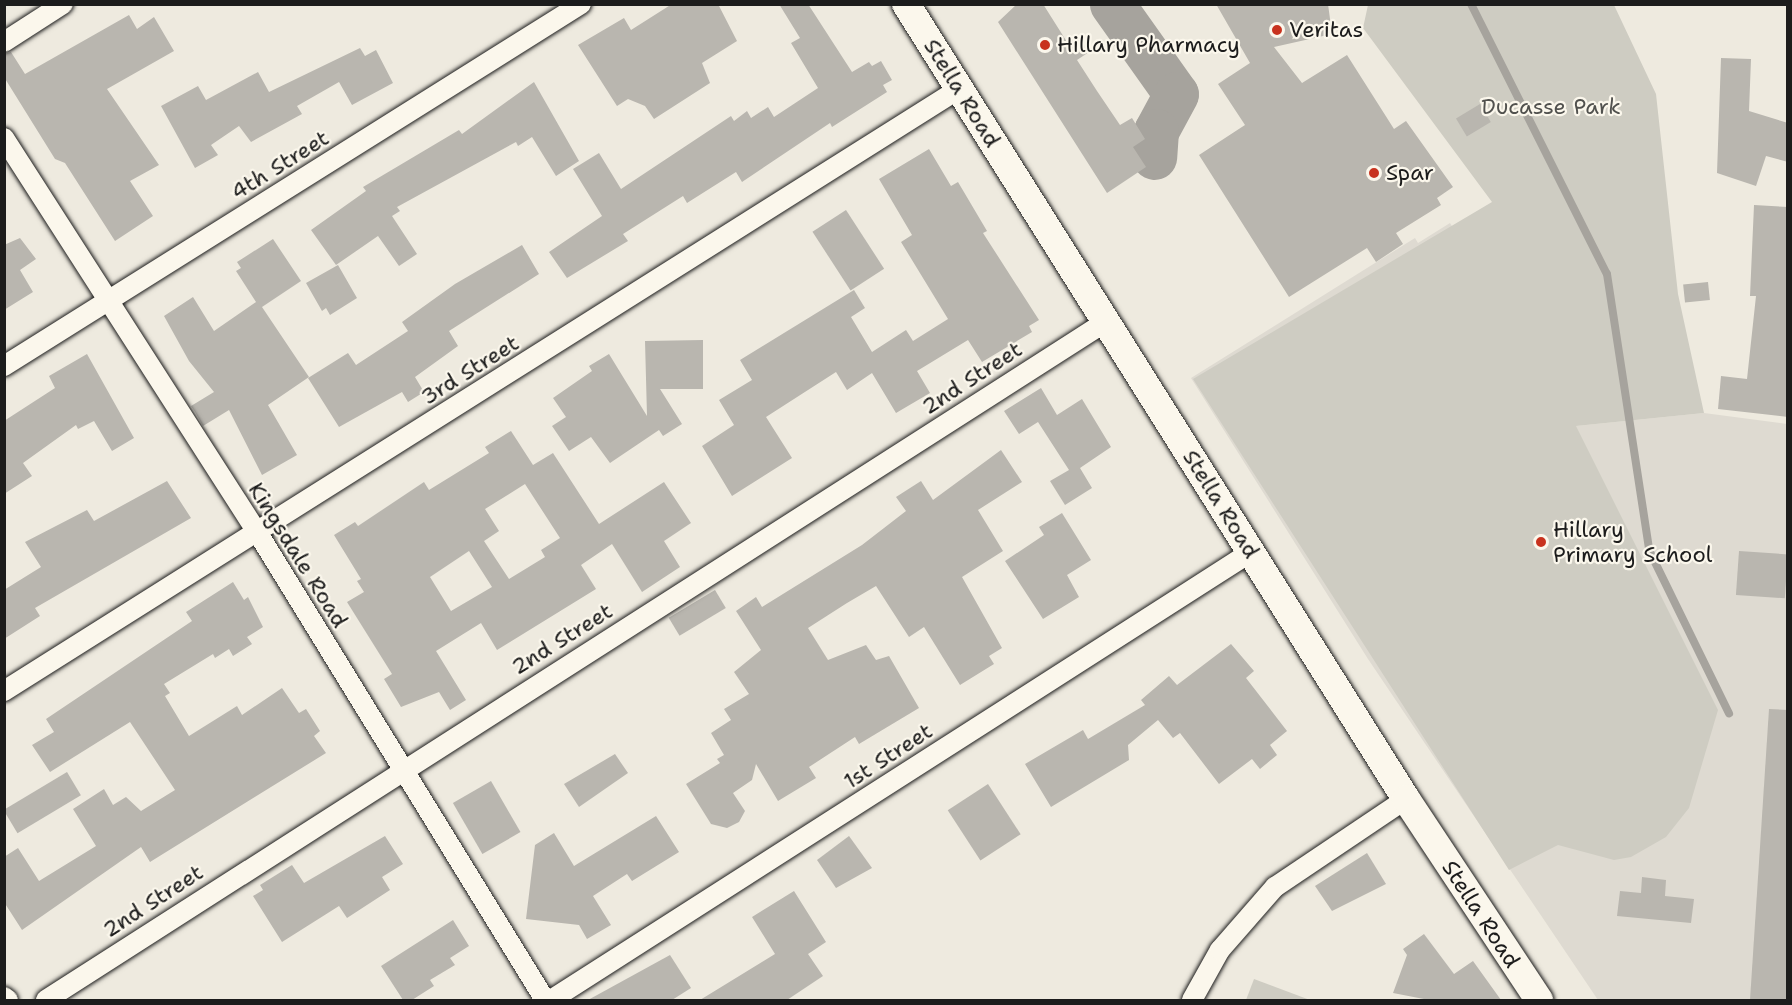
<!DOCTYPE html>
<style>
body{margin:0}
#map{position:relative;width:1792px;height:1005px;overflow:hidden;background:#eeeadf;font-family:"Shantell Sans",sans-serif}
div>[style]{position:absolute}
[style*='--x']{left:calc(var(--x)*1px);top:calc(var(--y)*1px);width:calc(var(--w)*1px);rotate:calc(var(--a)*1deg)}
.built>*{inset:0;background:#dedad1}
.green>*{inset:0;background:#ceccc2}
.stream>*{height:8px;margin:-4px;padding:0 4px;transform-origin:4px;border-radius:4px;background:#a6a39d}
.river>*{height:45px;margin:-22.5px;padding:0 22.5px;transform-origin:22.5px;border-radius:22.5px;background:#a6a39d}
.building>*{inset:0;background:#b9b6af;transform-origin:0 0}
.roads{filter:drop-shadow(0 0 2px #1c1c1c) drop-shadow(0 0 2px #1c1c1c)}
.minor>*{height:20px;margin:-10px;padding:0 10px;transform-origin:10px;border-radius:10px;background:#fbf7ec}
.secondary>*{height:28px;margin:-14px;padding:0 14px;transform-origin:14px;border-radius:14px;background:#fbf7ec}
.dots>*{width:16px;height:16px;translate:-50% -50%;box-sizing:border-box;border:3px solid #fbf7ec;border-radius:50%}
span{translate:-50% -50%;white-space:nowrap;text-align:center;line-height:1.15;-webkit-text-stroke:4.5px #fbf7ec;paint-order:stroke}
.poi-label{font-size:22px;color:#1c1c1c}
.left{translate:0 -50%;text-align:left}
.street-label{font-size:22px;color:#1c1c1c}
.park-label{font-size:22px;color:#51514e}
.frame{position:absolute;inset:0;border:6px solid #1c1c1c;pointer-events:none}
</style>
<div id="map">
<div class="built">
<i style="clip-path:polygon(1450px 223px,1576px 426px,1704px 413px,1787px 424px,1787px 1000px,1598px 1000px,1368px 659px,1191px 378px,1415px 238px,1418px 243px)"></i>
</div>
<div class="green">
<i style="clip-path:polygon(1368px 5px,1614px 5px,1656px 94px,1678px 294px,1704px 413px,1576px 426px,1718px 710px,1689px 808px,1666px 837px,1631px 857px,1614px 860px,1558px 845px,1509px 870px,1193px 379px,1492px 202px,1363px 28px)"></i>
<i style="clip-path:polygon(1254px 979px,1310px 1000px,1246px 1000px)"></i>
</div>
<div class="stream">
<i style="--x:1471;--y:4;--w:302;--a:63.3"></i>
<i style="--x:1607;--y:274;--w:279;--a:81.3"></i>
<i style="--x:1649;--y:550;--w:182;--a:63.9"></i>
</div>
<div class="river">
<i style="--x:1112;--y:4;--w:110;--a:54.6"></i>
<i style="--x:1176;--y:94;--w:42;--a:118.4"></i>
<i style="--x:1156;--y:131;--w:26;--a:94"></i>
</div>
<div class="building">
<i style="clip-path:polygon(672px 4px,718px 4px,737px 41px,702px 63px,710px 83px,654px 119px,645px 106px,628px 99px,617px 106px,578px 45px,624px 18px,631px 30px)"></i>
<i style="clip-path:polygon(779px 4px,808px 4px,852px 72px,869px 62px,872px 66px,881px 61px,892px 80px,883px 85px,887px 92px,832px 127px,830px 123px,742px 182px,736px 172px,687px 203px,683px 196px,623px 234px,628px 241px,567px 278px,549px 252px,602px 216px,573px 169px,599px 153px,621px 189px,731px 116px,734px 121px,747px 111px,751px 118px,768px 107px,774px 117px,818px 88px,791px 43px,800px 38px)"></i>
<i style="clip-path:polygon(1017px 4px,1043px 4px,1067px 42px,1078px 36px,1089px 52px,1077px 60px,1097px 91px,1120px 125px,1132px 118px,1145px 139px,1133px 147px,1146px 167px,1107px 193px,998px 22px)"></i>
<i style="clip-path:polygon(1216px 4px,1328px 4px,1332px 34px,1274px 47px,1302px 83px,1347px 55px,1394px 129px,1406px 121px,1453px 187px,1437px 198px,1441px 205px,1396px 233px,1403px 244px,1376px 262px,1367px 248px,1289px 297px,1199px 155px,1245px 125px,1218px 84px,1250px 63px)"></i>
<i style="clip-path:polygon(129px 15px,137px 29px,154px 17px,174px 51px,107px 89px,159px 165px,130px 181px,153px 216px,115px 241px,65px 163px,55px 159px,4px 77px,4px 54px,11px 52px,25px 74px)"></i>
<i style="clip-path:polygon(360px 48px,365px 56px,376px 50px,393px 83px,352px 105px,339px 82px,297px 106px,302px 114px,251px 142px,239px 126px,211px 145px,218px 155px,195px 168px,161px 106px,198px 86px,206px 100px,258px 72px,269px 92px)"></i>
<i style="clip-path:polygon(1721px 58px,1751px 59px,1749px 111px,1788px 123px,1788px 162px,1766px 156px,1756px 186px,1717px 173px)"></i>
<i style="clip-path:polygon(534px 82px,579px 161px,556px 176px,532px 137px,518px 146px,516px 142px,397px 207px,400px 211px,392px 216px,417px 254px,399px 266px,378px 236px,336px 265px,311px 230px,366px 191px,363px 187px,459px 130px,462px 134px)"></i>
<i style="left:1480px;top:104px;width:21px;height:28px;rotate:59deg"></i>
<i style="clip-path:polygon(929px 149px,951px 186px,958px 182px,987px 231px,983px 233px,1039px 320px,1029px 326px,1032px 332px,982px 362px,968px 340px,917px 371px,930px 393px,896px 413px,872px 373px,847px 390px,836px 372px,766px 417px,792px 458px,732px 496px,702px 446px,734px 425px,719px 400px,752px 380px,740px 360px,854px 290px,865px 308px,851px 317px,872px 352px,906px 330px,913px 341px,948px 319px,901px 242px,912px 235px,879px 179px)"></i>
<i style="clip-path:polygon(1754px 205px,1788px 207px,1788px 417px,1718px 409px,1721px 376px,1747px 379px,1756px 296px,1750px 296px)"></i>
<i style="left:846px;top:210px;width:70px;height:40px;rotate:57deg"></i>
<i style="clip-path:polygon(20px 238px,36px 259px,20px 270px,33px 292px,4px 310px,4px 245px)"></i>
<i style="clip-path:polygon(273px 239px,301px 281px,262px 307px,309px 377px,268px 405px,297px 455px,262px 475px,229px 410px,203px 426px,195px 412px,191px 406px,214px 392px,189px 361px,164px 316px,193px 297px,214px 331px,256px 302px,236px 271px,241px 268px,237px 262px)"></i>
<i style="clip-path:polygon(522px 245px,539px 274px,449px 331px,458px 346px,415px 377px,424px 392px,408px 402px,402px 392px,339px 427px,308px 378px,348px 353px,356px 365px,408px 331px,402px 322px,455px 284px)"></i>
<i style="clip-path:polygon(338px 265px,357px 298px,330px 315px,326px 308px,322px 311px,306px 283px)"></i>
<i style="left:1708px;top:282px;width:18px;height:25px;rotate:84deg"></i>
<i style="clip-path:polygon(703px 340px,703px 389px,660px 389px,682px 424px,663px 436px,659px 430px,610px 463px,591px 437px,569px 451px,552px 426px,566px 417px,553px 398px,592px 371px,589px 366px,609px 354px,647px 416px,645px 341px)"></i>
<i style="clip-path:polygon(87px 354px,134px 438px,112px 451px,94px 421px,78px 429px,76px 425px,23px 463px,32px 476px,4px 494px,4px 421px,55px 388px,49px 376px)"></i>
<i style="clip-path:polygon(1041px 388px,1057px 415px,1082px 399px,1111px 447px,1080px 468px,1092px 488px,1065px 505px,1050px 481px,1069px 470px,1038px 422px,1019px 434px,1004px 411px)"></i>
<i style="clip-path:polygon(evenodd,511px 431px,533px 465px,553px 453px,599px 524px,664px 482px,691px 523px,664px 541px,680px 567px,642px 592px,612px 544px,581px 565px,596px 589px,497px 650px,481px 623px,436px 651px,466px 700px,450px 710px,439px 692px,401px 707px,384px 679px,392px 674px,347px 602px,364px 592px,357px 581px,361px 579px,334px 535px,355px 522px,358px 526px,424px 482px,429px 490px,489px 453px,485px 447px,511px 431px,525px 484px,560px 538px,541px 550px,545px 557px,509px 579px,484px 541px,499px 531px,485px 509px,525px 484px,511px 431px,469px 551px,492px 587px,451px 611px,430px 577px,469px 551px)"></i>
<i style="clip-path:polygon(1001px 450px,1022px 482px,978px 510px,1003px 551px,962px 577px,1002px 648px,989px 656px,994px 664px,960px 685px,924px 627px,909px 637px,876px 586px,847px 603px,808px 628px,828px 660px,866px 645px,876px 660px,889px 656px,919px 708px,859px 744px,855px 737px,809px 767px,816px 778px,778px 801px,756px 764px,752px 780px,733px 793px,745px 811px,739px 822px,727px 828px,711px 824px,686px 784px,720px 763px,717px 759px,724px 755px,711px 733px,731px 720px,724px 709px,749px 694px,734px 672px,761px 650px,736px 611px,756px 597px,762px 607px,862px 545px,906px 511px,896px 497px,921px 481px,933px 500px)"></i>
<i style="clip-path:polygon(167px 481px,191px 518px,35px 608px,40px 616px,4px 639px,4px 590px,41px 567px,25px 542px,87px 510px,94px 521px)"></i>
<i style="clip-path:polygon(1062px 513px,1091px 560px,1067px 575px,1079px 597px,1043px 619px,1005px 561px,1044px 535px,1039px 527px)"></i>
<i style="left:1739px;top:551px;width:49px;height:44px;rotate:4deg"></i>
<i style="clip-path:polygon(233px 582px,244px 600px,248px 597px,263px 627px,247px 637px,252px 644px,233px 656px,229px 649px,215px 658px,213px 654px,164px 684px,170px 693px,165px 696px,189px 736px,237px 706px,242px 715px,282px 688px,299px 713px,306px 709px,320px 731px,314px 736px,326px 753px,150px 862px,141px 847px,22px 930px,4px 902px,4px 857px,18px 848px,39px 881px,96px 846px,73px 809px,104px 789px,113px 805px,126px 797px,141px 811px,175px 790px,130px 722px,50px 772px,32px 745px,54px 732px,46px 719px,192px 621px,186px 612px)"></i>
<i style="left:715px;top:590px;width:21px;height:54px;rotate:59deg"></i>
<i style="clip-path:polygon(1231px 644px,1254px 671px,1246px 678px,1287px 731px,1270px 745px,1277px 755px,1260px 769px,1252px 759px,1219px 784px,1180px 733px,1173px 738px,1158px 720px,1128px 745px,1129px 760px,1051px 807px,1025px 764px,1083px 730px,1088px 739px,1145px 705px,1141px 700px,1169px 676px,1177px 685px)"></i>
<i style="clip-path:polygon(1769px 709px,1788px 710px,1788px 1000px,1750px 1000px)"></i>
<i style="clip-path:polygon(615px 754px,628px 773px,579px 807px,564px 784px)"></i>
<i style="left:67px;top:772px;width:27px;height:74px;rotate:59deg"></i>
<i style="left:491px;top:781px;width:59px;height:44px;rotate:60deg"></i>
<i style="left:988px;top:784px;width:60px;height:48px;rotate:57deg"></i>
<i style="clip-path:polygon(656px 816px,679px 852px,632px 881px,627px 874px,593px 896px,611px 925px,587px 939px,579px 925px,526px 919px,535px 845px,554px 833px,574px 866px)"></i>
<i style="clip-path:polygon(385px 836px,403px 864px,382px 877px,390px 890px,347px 918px,339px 906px,282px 942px,253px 896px,263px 890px,260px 885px,292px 865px,304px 883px)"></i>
<i style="clip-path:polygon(849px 836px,872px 868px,836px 888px,817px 860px)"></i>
<i style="clip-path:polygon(1367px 853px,1386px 884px,1332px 911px,1315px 886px)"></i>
<i style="clip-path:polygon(1642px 877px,1666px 880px,1665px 896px,1694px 899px,1691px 923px,1617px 916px,1620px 891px,1641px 893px)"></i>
<i style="clip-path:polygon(794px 891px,826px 942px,808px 954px,823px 976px,787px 1000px,700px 1000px,775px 954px,752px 917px)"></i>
<i style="clip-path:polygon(453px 920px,469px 946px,450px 958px,455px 965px,430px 980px,434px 986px,412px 1000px,403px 1000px,381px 966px)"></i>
<i style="clip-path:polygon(1424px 934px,1454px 974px,1473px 961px,1501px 1000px,1429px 1000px,1393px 993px,1407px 955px,1403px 949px)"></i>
<i style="clip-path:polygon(670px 955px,691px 988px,672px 1000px,588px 1000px)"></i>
</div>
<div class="roads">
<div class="minor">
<i style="--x:4;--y:42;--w:70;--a:-32.8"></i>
<i style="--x:4;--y:138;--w:466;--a:57.3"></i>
<i style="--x:256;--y:530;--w:552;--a:58.41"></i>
<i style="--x:4;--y:366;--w:681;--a:-32.1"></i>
<i style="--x:4;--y:691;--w:1129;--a:-32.23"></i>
<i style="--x:4;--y:997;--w:5;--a:37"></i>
<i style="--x:46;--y:1000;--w:1260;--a:-32.62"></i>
<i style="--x:551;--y:1000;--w:831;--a:-32.62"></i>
<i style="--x:1192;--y:1000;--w:57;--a:-60.8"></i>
<i style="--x:1220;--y:950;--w:84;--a:-48.9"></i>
<i style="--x:1275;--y:887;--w:158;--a:-33.9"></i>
</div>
<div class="secondary">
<i style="--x:906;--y:4;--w:939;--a:57.83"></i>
<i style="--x:1406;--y:799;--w:241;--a:56.5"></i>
</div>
</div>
<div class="dots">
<i style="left:1277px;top:30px;background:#c8321e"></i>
<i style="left:1045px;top:45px;background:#c8321e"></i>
<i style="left:1374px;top:173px;background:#c8321e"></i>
<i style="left:1541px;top:542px;background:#c8321e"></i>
</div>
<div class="poi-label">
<span class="left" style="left:1289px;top:30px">Veritas</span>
<span class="left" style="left:1057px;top:45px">Hillary Pharmacy</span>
<span class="left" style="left:1386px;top:173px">Spar</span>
<span class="left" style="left:1553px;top:542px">Hillary<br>Primary School</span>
</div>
<div class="street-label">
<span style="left:962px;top:93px;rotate:58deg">Stella Road</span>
<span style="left:280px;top:165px;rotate:-32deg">4th Street</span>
<span style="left:470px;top:370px;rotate:-32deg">3rd Street</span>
<span style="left:972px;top:378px;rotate:-33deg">2nd Street</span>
<span style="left:1221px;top:504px;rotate:58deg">Stella Road</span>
<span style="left:298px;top:555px;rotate:58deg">Kingsdale Road</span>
<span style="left:562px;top:639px;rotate:-32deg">2nd Street</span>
<span style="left:888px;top:756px;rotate:-33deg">1st Street</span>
<span style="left:153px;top:901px;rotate:-33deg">2nd Street</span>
<span style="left:1481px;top:914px;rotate:57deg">Stella Road</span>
</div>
<div class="park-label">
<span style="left:1551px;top:107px">Ducasse Park</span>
</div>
<div class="frame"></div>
</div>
